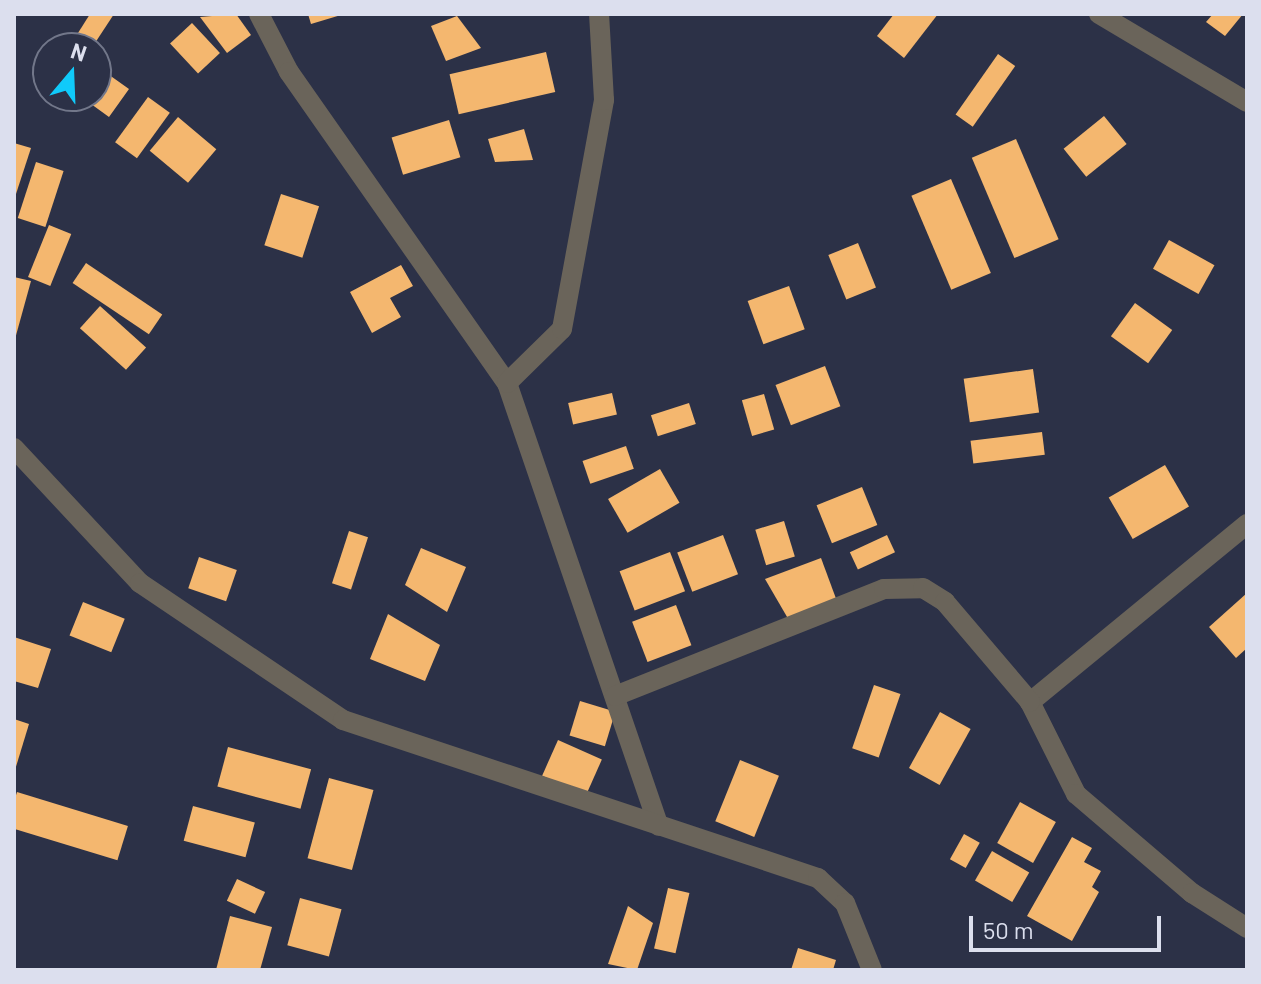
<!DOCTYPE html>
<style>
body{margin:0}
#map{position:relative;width:1261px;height:984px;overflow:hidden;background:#2c3147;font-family:Barlow,sans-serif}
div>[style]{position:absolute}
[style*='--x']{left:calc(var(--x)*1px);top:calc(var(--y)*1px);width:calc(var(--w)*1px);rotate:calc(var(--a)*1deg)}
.building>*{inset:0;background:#f4b76f;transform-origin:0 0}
.minor>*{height:20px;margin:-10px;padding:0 10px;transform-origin:10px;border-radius:10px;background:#6a645a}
span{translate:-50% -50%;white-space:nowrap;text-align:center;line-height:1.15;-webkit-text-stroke:8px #2c3147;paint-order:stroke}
.frame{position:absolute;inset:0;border:16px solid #dcdfee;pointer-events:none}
.north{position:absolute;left:32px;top:32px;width:80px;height:80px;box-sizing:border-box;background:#2c3147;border:2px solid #72778a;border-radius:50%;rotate:19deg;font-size:22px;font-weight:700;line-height:32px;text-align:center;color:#dcdfee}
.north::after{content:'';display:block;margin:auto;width:28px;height:36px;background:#10cafa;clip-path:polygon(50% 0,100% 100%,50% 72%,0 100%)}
.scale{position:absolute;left:969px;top:916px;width:192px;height:36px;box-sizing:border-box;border:4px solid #dcdfee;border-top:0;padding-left:10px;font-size:24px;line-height:28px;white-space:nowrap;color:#dcdfee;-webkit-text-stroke:6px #2c3147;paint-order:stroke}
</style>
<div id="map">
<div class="building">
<i style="clip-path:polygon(90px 14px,114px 14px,95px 43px,78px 33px)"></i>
<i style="clip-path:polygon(236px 14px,251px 35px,227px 53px,200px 17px)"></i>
<i style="clip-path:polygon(308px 14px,341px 14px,341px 15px,311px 24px)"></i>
<i style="clip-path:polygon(894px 14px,938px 14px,904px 58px,877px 36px)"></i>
<i style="clip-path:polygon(1213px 14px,1243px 14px,1225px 36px,1206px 22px)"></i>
<i style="clip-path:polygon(457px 16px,481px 48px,446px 61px,431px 26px)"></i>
<i style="left:192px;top:23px;width:41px;height:30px;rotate:47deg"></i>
<i style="left:546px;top:52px;width:41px;height:99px;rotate:77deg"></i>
<i style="left:998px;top:54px;width:21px;height:74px;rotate:35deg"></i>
<i style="clip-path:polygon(98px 67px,129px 89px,109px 117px,80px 96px,96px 96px)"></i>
<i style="left:148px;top:97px;width:27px;height:56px;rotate:36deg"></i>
<i style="left:1104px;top:116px;width:36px;height:52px;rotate:51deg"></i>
<i style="left:178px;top:117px;width:50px;height:44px;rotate:40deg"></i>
<i style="left:449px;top:120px;width:39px;height:60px;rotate:73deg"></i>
<i style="clip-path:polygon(524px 129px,533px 160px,495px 162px,488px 139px)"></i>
<i style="left:1016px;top:139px;width:109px;height:48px;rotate:67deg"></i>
<i style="clip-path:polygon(14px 143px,31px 148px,15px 197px,14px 197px)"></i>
<i style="left:36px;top:162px;width:29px;height:59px;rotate:18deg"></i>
<i style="left:951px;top:179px;width:102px;height:43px;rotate:67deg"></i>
<i style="left:281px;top:194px;width:40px;height:54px;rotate:18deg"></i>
<i style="left:49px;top:225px;width:24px;height:56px;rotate:22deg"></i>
<i style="left:1169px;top:240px;width:52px;height:33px;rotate:29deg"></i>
<i style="left:858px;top:243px;width:48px;height:32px;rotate:68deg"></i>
<i style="left:86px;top:263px;width:92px;height:24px;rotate:34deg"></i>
<i style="clip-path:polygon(401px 265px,413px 286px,390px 298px,401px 317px,372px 333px,350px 292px)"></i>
<i style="clip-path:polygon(14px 277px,31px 281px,15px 339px,14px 339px)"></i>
<i style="left:789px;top:286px;width:46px;height:44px;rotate:70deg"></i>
<i style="left:1135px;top:303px;width:46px;height:41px;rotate:36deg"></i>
<i style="left:100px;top:306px;width:62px;height:30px;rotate:42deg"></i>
<i style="left:825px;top:366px;width:43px;height:53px;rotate:69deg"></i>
<i style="left:1033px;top:369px;width:44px;height:70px;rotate:82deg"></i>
<i style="left:612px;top:393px;width:22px;height:45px;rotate:77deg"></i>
<i style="left:764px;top:394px;width:37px;height:23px;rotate:74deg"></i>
<i style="left:689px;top:403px;width:22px;height:40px;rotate:72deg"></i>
<i style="left:1042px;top:432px;width:23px;height:72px;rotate:83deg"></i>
<i style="left:626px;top:446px;width:24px;height:46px;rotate:71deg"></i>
<i style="left:1165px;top:465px;width:48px;height:65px;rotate:60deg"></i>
<i style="left:660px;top:469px;width:39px;height:60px;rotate:60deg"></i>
<i style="left:862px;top:487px;width:41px;height:49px;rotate:68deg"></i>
<i style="left:784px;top:521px;width:37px;height:30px;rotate:73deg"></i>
<i style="left:349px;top:531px;width:20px;height:55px;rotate:18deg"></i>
<i style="left:723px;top:535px;width:42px;height:49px;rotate:69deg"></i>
<i style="left:887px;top:535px;width:19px;height:41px;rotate:65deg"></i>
<i style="clip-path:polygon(421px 548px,466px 567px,447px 612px,405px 585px)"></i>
<i style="left:670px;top:552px;width:42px;height:54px;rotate:69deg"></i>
<i style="left:199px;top:557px;width:40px;height:33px;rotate:19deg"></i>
<i style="clip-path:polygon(821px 558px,838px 604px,790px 622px,765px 579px)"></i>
<i style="clip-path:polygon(1247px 593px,1247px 648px,1236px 658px,1209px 627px)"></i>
<i style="left:83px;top:602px;width:45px;height:36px;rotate:22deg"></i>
<i style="left:676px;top:605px;width:43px;height:47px;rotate:69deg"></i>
<i style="clip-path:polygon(388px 614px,440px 645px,425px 681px,370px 659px)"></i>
<i style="clip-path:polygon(14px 637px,51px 649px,38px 688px,14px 681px)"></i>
<i style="left:874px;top:685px;width:28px;height:67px;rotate:19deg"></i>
<i style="left:580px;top:701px;width:37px;height:36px;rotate:17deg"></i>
<i style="left:940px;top:712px;width:35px;height:64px;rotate:29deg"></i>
<i style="clip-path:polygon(14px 719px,29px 724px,15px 770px,14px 770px)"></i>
<i style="left:558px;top:740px;width:48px;height:39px;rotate:24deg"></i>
<i style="left:228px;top:747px;width:86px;height:41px;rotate:15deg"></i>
<i style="left:740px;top:760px;width:42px;height:66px;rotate:22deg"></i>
<i style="left:329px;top:778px;width:46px;height:83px;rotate:15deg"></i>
<i style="left:17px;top:792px;width:116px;height:36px;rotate:17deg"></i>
<i style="left:1020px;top:802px;width:41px;height:47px;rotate:29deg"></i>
<i style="left:193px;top:806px;width:64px;height:36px;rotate:15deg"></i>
<i style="left:964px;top:834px;width:18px;height:29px;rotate:29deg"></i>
<i style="clip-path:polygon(1072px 837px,1092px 848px,1084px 862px,1101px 871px,1092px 887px,1099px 892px,1072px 941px,1027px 916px)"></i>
<i style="left:992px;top:851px;width:43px;height:34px;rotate:30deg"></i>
<i style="left:237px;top:879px;width:31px;height:24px;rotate:25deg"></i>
<i style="left:668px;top:888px;width:22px;height:62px;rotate:13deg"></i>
<i style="left:300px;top:898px;width:43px;height:49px;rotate:15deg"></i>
<i style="clip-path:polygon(628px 906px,653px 923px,637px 970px,608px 964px)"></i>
<i style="clip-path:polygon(230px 916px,272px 927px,260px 970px,216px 970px)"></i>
<i style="clip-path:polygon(798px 948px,836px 960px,833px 970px,791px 970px)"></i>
</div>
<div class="minor">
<i style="--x:259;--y:14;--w:65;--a:62.7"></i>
<i style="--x:289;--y:72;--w:380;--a:55"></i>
<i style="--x:507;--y:383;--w:468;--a:71.1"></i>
<i style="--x:1099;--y:14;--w:172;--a:30.7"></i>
<i style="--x:507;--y:383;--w:77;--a:-44.5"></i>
<i style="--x:562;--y:329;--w:233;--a:-79.6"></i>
<i style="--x:604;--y:100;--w:86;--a:-93.3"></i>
<i style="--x:14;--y:448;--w:185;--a:47"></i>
<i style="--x:140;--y:583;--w:245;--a:34"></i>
<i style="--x:343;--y:720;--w:501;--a:18.4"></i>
<i style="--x:818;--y:878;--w:37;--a:43"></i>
<i style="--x:845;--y:903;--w:72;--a:68.1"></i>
<i style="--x:1247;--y:524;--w:281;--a:140.6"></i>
<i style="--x:1030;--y:702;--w:103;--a:63.4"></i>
<i style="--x:1076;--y:794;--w:153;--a:40.5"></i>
<i style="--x:1192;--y:893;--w:65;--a:32.5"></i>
<i style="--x:615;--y:696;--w:289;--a:-21.7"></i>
<i style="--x:884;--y:589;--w:39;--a:-1"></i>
<i style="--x:923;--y:588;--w:26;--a:32"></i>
<i style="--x:945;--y:602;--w:131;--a:49.6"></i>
</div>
<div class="frame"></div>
<div class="north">N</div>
<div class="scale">50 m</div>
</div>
